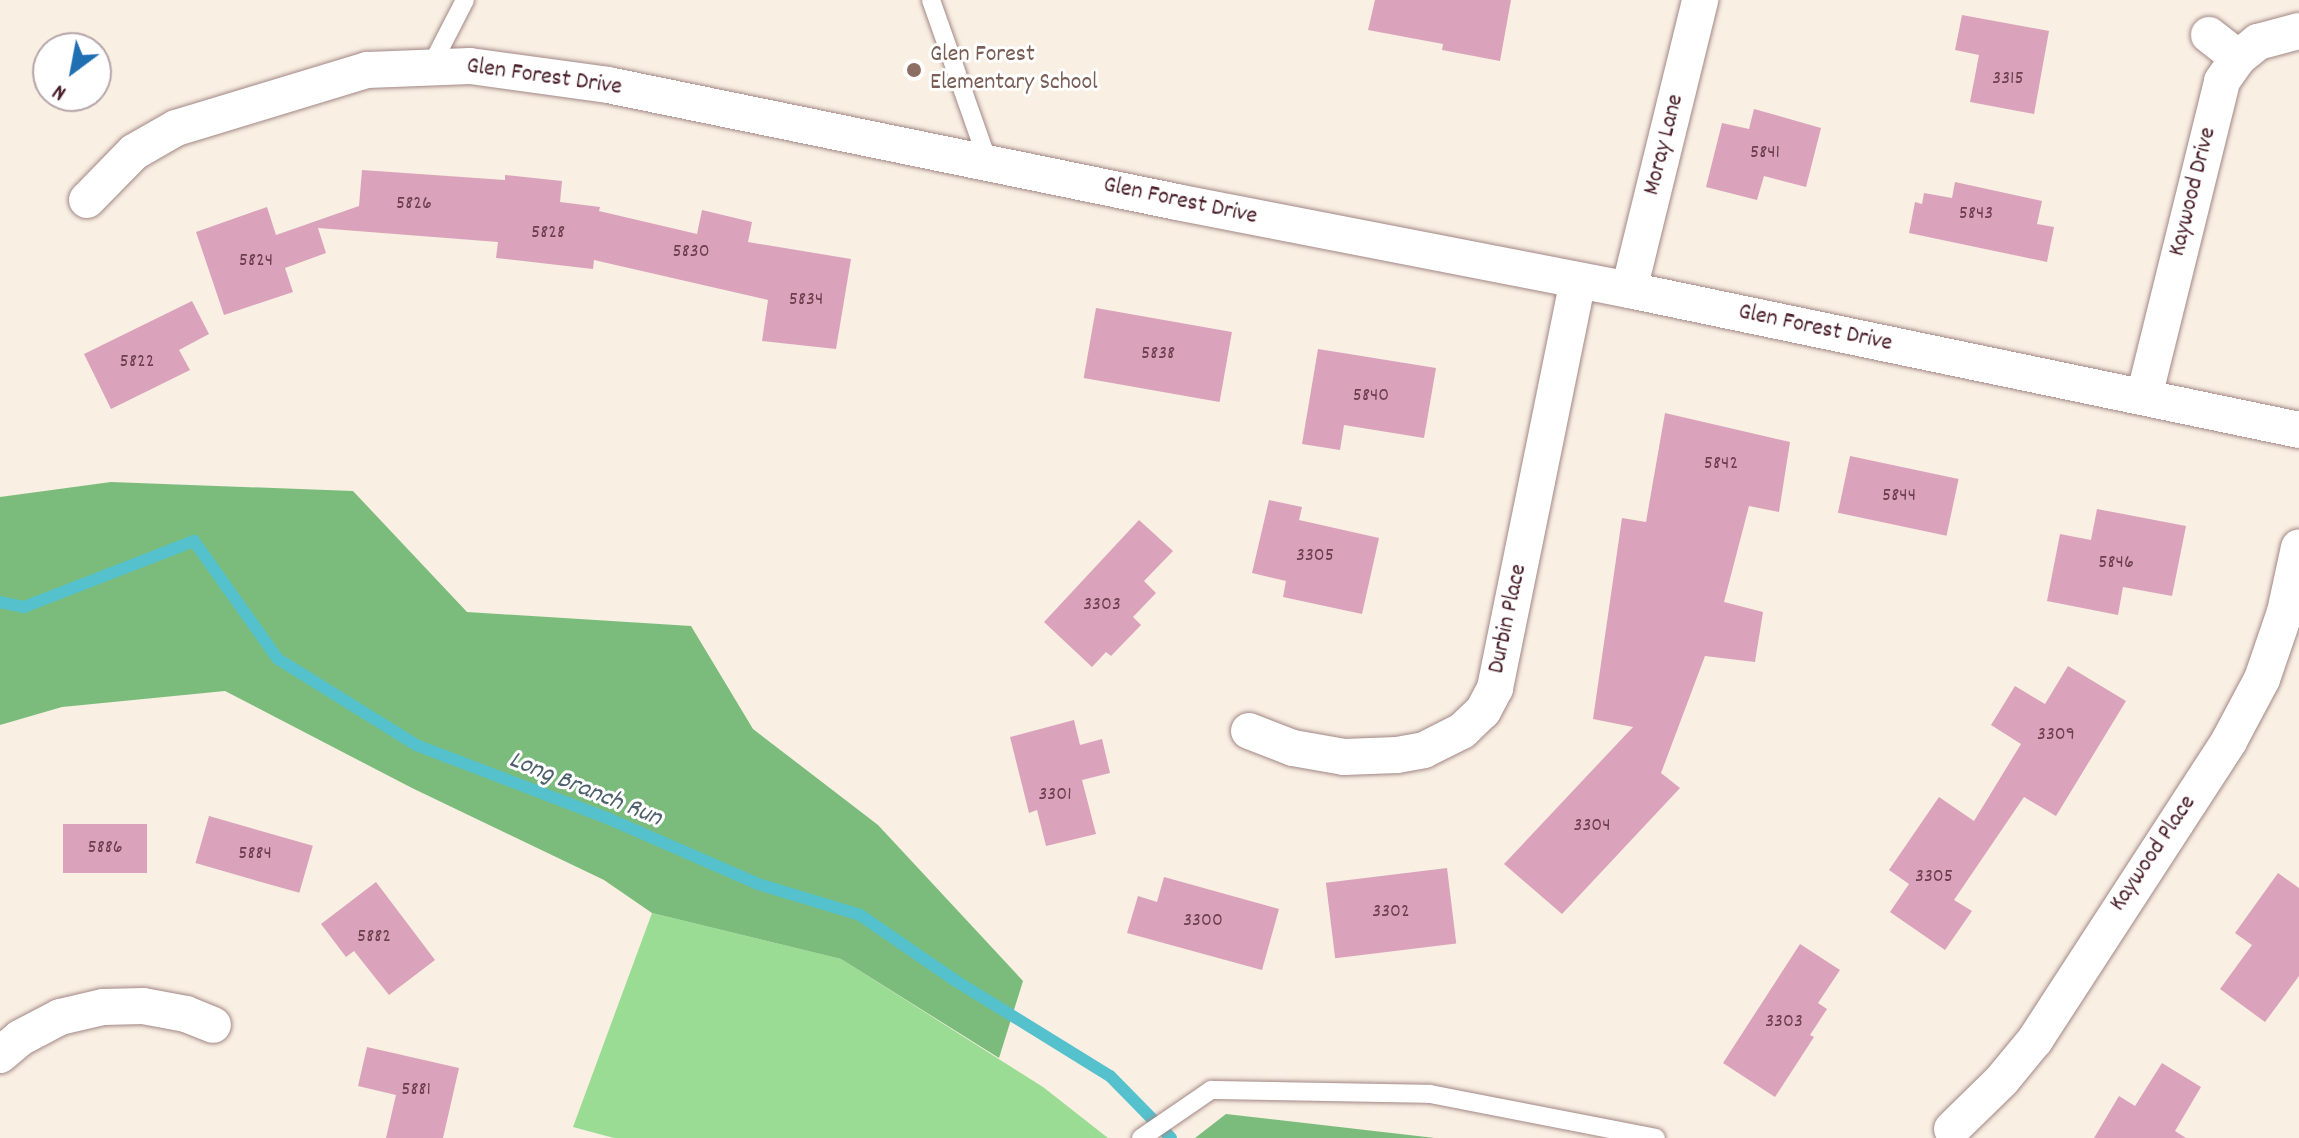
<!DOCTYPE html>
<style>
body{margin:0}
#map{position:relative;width:2299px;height:1138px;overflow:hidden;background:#f9efe2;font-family:Dekko,sans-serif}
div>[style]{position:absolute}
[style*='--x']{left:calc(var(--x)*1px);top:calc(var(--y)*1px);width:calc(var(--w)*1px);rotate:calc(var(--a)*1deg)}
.green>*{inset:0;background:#9adc93}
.forest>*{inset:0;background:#7bbc7d}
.stream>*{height:12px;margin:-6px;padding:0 6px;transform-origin:6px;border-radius:6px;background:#54c1cc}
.building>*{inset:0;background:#daa3bb;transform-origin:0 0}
.roads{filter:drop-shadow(0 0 2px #a28786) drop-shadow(0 0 2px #a28786)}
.service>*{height:18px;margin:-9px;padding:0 9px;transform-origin:9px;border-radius:9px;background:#fff}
.minor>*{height:36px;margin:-18px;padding:0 18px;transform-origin:18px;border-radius:18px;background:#fff}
.dots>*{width:22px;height:22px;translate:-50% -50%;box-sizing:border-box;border:4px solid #fff;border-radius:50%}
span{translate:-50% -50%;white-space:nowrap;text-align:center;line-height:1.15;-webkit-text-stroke:6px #fff;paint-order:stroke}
.number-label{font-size:20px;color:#6e404f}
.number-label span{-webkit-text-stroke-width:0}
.education-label{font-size:24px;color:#785e54}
.left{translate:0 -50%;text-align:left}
.street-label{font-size:24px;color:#4a1f2b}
.water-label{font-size:26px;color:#4e606b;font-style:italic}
.north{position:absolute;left:32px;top:32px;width:80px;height:80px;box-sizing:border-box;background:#fff;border:2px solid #b7a5aa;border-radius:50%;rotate:212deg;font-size:22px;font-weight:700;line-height:32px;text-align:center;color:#4a1f2b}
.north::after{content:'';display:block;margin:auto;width:28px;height:36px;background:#1f6fb2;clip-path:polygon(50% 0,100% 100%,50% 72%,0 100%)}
</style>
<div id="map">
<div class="green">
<i style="clip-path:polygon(652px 913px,841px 959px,1043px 1087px,1108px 1138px,614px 1138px,573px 1127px)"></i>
</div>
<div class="forest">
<i style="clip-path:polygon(111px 482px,353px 491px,467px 612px,691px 626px,753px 729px,878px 825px,1023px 981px,999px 1058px,841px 959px,652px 913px,604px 880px,412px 788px,225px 691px,62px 707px,0 725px,0 497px)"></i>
<i style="clip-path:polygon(1226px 1114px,1435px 1138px,1195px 1138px)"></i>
</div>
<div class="stream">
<i style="--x:0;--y:602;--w:25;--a:12"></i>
<i style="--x:24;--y:607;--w:182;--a:-21.2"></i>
<i style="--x:194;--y:541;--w:145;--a:54.6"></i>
<i style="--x:278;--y:659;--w:163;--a:31.9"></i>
<i style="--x:416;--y:745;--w:204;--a:20.9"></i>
<i style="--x:607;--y:818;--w:165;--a:23.6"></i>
<i style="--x:758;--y:884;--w:107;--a:16.9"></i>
<i style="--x:860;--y:915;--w:116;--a:34.5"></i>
<i style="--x:956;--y:981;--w:181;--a:31.7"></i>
<i style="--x:1110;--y:1076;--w:87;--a:45.5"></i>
</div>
<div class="building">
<i style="clip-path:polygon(1375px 0,1511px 0,1500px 61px,1442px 50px,1443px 44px,1368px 30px)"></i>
<i style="clip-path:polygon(1962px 15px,2049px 31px,2034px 114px,1970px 102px,1979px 55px,1955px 50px)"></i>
<i style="clip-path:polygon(1754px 109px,1821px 128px,1806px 187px,1764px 176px,1757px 200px,1706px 187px,1722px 123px,1749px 129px)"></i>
<i style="clip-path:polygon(362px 170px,505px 180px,505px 175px,562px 181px,560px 202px,600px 207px,599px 211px,697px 234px,702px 210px,752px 222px,748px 242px,851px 259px,836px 349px,762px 341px,768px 300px,594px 260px,593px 269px,496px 258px,498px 242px,318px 228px,326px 253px,285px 268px,293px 292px,224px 315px,196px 232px,267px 207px,276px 235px,359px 206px)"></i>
<i style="clip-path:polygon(1955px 182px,2042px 201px,2037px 224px,2054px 227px,2047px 262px,1909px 233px,1915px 202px,1922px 204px,1924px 193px,1952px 198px)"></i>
<i style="clip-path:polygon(192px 301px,209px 334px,179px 350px,190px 370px,111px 409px,84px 354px)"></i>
<i style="left:1096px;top:308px;width:138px;height:71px;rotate:10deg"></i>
<i style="clip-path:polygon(1318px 349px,1436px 368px,1424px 438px,1344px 425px,1340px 450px,1302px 444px)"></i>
<i style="clip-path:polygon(1665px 413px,1790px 442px,1779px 512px,1749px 506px,1724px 602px,1763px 612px,1755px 662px,1705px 656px,1661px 773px,1680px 788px,1562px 914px,1504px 864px,1633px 727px,1593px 719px,1622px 518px,1646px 522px)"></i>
<i style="left:1850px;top:456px;width:111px;height:58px;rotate:12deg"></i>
<i style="clip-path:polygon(1269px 500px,1302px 507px,1299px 520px,1379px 538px,1362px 614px,1283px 597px,1286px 581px,1252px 573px)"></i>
<i style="clip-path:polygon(2097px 509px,2186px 526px,2172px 596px,2123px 587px,2118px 615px,2047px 601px,2060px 534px,2091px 540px)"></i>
<i style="clip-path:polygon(1139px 520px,1173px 551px,1144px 581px,1156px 593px,1133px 617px,1141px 625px,1111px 656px,1106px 652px,1092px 667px,1044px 622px)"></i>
<i style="clip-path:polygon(2068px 666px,2126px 701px,2056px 816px,2024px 797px,1954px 900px,1972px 911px,1945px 950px,1890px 912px,1909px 884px,1889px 870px,1939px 797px,1974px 821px,2021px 744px,1991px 725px,2015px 686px,2045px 704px)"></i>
<i style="clip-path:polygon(1074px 720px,1080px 745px,1102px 739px,1110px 773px,1082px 780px,1096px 834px,1046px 846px,1037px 810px,1029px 813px,1010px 737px)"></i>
<i style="left:209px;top:816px;width:108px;height:49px;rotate:16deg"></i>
<i style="left:63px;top:824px;width:84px;height:49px"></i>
<i style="left:1447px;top:868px;width:76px;height:122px;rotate:83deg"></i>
<i style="clip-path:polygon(2278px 873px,2299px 888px,2299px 976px,2265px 1022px,2220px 989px,2252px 945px,2235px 933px)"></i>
<i style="clip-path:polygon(1164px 877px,1279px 909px,1262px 970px,1127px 933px,1138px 896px,1157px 902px)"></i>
<i style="clip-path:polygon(376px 882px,435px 960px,389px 995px,354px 951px,346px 957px,321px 924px)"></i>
<i style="clip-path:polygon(1800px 944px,1840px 970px,1818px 1003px,1827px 1009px,1810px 1035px,1814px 1037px,1775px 1097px,1723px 1063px)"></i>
<i style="clip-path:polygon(367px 1047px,459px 1068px,443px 1138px,386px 1138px,396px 1095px,358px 1086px)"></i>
<i style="clip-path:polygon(2162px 1063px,2201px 1087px,2175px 1131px,2186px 1138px,2094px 1138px,2119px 1096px,2135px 1106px)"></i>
</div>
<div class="roads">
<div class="service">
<i style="--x:931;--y:0;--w:172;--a:70.6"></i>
<i style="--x:431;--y:66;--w:74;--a:-62.7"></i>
<i style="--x:1141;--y:1138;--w:85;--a:-34.4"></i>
<i style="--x:1211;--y:1090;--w:219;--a:1"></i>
<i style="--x:1430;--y:1094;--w:230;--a:11"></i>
</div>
<div class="minor">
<i style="--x:2209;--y:35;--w:37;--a:38"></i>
<i style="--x:87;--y:200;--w:67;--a:-45.6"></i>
<i style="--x:134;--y:152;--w:48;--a:-29.7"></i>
<i style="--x:176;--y:128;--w:200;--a:-16.9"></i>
<i style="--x:367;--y:70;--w:103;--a:-2.2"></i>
<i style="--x:470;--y:66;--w:139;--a:7.8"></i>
<i style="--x:608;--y:85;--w:581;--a:11.62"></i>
<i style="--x:1177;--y:202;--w:460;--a:11"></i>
<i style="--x:1629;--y:290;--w:684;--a:11.8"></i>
<i style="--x:1629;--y:290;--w:299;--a:-76.2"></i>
<i style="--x:2144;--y:397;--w:325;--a:-76.1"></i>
<i style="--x:2222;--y:81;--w:28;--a:-55"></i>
<i style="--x:2238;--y:58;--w:26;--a:-39"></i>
<i style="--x:2258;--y:42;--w:42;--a:-15"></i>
<i style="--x:1249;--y:731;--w:47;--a:21.1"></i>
<i style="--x:1293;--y:748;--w:52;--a:10"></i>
<i style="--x:1344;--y:757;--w:53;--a:-2.2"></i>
<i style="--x:1397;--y:755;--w:27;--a:-10"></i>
<i style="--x:1424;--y:750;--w:42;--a:-26.6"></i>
<i style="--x:1462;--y:731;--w:29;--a:-44"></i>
<i style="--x:1483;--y:711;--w:26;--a:-62"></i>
<i style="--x:1495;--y:688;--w:416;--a:-78.5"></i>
<i style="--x:0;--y:1055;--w:26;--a:-40"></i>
<i style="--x:20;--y:1038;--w:45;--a:-27.7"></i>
<i style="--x:60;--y:1017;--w:44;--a:-13.1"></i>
<i style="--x:103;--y:1007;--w:40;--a:-1.4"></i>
<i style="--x:143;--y:1006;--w:44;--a:10.5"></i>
<i style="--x:186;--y:1014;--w:29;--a:22"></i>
<i style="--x:1952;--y:1129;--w:70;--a:-44.4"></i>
<i style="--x:2002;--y:1080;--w:52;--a:-50.5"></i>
<i style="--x:2035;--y:1040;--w:356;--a:-57"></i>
<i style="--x:2229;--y:741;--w:70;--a:-62"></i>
<i style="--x:2262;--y:679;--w:71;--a:-71.1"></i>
<i style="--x:2285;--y:612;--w:66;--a:-77.8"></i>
</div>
</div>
<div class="dots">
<i style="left:914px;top:70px;background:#8d6e63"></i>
</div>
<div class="number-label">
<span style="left:2008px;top:79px">3315</span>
<span style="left:1765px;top:153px">5841</span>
<span style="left:414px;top:204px">5826</span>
<span style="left:1976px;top:214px">5843</span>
<span style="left:548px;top:233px">5828</span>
<span style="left:691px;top:252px">5830</span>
<span style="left:256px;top:261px">5824</span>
<span style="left:806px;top:300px">5834</span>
<span style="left:1158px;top:354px">5838</span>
<span style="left:137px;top:362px">5822</span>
<span style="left:1371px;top:396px">5840</span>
<span style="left:1721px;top:464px">5842</span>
<span style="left:1899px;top:496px">5844</span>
<span style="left:1315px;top:556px">3305</span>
<span style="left:2116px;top:563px">5846</span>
<span style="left:1102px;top:605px">3303</span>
<span style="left:2056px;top:735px">3309</span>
<span style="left:1055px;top:795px">3301</span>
<span style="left:1592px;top:826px">3304</span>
<span style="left:105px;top:848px">5886</span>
<span style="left:255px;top:854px">5884</span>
<span style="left:1934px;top:877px">3305</span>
<span style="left:1391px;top:912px">3302</span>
<span style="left:1203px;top:921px">3300</span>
<span style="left:374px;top:937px">5882</span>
<span style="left:1784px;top:1022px">3303</span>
<span style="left:416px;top:1090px">5881</span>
</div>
<div class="education-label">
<span class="left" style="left:930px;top:70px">Glen Forest<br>Elementary School</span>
</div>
<div class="street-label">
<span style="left:544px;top:78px;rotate:8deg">Glen Forest Drive</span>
<span style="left:1665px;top:145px;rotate:-76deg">Moray Lane</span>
<span style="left:2194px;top:192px;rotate:-76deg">Kaywood Drive</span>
<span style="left:1180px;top:202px;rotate:12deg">Glen Forest Drive</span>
<span style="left:1815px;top:329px;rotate:12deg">Glen Forest Drive</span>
<span style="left:1509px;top:619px;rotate:-78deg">Durbin Place</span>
<span style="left:2154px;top:854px;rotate:-56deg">Kaywood Place</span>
</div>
<div class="water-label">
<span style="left:585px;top:790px;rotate:22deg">Long Branch Run</span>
</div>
<div class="north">N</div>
</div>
